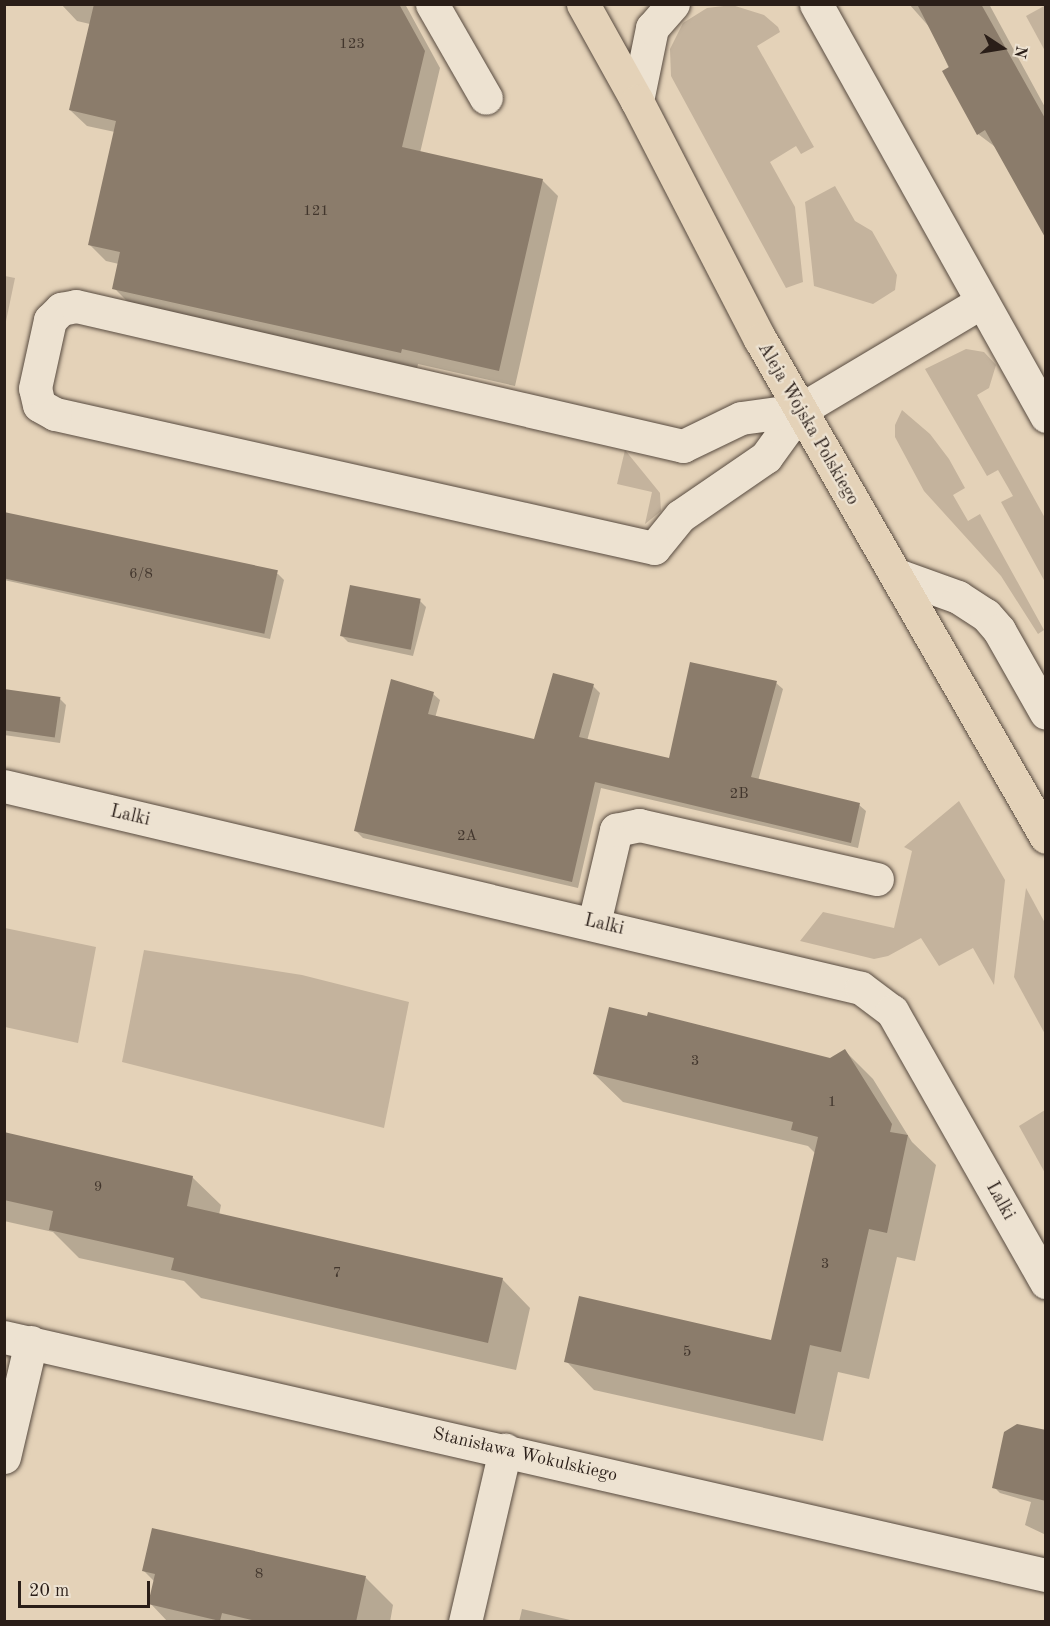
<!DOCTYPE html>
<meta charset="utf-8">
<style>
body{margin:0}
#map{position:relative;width:1050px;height:1626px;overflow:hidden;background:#e4d2b8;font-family:"Old Standard TT",serif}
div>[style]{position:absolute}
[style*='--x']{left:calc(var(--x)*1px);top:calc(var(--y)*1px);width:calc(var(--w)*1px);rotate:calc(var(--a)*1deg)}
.green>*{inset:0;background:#c4b39d}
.shadow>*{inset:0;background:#0003}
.building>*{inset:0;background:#8b7c6b;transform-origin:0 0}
.roads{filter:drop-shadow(0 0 2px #584b40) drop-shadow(0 0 2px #584b40)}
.minor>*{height:33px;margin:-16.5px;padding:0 16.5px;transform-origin:16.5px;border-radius:16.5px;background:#ede2d1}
.major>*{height:33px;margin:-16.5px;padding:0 16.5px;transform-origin:16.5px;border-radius:16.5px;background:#e4d2b8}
span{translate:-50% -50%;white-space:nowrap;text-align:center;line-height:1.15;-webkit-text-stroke:4.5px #ede2d1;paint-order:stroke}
.number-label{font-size:15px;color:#42362d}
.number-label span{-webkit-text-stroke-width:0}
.street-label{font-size:18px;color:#2a1e18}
.frame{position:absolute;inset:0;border:6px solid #2a1e18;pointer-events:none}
.north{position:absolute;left:972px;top:18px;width:60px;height:60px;-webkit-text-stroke:4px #ede2d1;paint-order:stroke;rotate:102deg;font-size:16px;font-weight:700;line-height:24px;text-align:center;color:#2a1e18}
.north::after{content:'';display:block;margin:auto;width:21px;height:27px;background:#2a1e18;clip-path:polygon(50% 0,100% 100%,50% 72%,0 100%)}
.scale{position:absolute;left:18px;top:1581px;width:132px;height:27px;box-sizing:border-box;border:3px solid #2a1e18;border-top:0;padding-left:8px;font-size:18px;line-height:21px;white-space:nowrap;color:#2a1e18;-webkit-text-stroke:4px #ede2d1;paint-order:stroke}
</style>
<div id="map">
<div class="green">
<i style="clip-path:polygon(732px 5px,764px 15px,778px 27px,780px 32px,757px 46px,814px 147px,801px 154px,796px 146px,770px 162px,795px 207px,803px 282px,786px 288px,671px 76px,670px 49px,683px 23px,707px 8px)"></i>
<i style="clip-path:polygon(1046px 5px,1046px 51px,1045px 51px,1026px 16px)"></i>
<i style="clip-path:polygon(835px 186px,855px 221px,872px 231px,897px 275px,895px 290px,873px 304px,814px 286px,805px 202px)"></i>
<i style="clip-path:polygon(5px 276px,15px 278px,5px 326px,4px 276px)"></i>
<i style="clip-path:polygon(966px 349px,984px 352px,996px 365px,989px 388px,977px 395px,1045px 518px,1045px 582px,1001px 502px,1013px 496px,998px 470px,987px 476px,925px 369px)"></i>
<i style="clip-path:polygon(902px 410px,930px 434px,949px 459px,965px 488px,953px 495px,968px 521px,980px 514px,1044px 630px,1038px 634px,1001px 576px,924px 491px,895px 437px,895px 425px)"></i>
<i style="clip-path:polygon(625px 450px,660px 493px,661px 511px,645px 524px,652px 492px,617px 484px)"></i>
<i style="clip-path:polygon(959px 801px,1005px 880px,994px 985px,973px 948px,939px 966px,921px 938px,888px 956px,874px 959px,800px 941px,823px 912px,894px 928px,912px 851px,904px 847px)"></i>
<i style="clip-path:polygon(1026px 888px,1045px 923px,1045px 1034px,1014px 977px)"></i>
<i style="clip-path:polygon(5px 928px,96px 947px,78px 1043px,5px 1027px)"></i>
<i style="clip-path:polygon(144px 950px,302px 975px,409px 1002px,384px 1128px,122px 1062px)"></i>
<i style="clip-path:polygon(1045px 1110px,1045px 1173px,1019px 1126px)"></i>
</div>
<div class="shadow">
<i style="clip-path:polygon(61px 4px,405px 4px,440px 68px,420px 153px,542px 180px,558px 196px,515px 386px,418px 364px,417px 369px,130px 304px,114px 288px,119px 264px,106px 261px,90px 245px,115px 132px,87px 126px,70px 110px,90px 24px,77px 21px)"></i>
<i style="clip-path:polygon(909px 4px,989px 4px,1046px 109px,1046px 233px,998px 149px,978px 134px,932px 30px)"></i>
<i style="clip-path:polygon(4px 513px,278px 574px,284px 580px,270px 639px,4px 580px)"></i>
<i style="clip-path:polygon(420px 601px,426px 607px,413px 656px,348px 642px,342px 636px)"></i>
<i style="clip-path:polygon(776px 683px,783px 689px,758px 781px,859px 805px,866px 811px,858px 848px,601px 788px,578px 888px,363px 838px,356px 831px,433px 694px,440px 700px,435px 718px,535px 741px,593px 686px,600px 693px,587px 741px,670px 760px)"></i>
<i style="clip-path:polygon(4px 691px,60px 699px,66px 705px,60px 743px,4px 735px)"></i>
<i style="clip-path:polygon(845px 1051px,873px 1079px,912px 1142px,936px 1165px,915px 1261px,897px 1257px,869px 1379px,838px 1372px,823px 1441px,594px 1390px,566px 1361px,772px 1342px,816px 1154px,808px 1146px,623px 1102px,594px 1074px,830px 1060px)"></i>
<i style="clip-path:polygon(4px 1134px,192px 1177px,221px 1205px,219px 1215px,502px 1279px,530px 1308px,516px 1370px,201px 1298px,184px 1281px,79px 1258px,53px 1232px,4px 1221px)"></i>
<i style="clip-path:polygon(1046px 1432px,1046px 1535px,1025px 1525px,1031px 1502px,1000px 1493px,994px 1487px)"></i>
<i style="clip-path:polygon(144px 1571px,365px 1577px,393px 1605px,390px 1622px,168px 1622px,150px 1603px,155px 1582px)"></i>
<i style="clip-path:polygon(522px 1609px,579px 1622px,519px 1622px)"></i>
</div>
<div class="building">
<i style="clip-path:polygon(94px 4px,399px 4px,425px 51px,402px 147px,543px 179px,499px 371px,402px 349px,401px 353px,112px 289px,120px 252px,88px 245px,116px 121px,69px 110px)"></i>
<i style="clip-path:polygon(917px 4px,981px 4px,1046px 120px,1046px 239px,985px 130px,977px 135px,942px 71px,949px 67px)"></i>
<i style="left:4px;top:512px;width:280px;height:65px;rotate:12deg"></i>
<i style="left:350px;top:585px;width:72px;height:52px;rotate:11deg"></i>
<i style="clip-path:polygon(690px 662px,777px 681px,751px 777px,860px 803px,851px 843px,595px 782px,572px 882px,354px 831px,391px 679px,434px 692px,428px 714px,534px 739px,553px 673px,594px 684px,579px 737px,669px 758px)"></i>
<i style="left:4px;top:689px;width:57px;height:41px;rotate:8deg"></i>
<i style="clip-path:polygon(609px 1007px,647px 1016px,648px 1012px,830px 1058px,845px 1049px,892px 1124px,890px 1132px,908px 1135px,887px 1233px,869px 1229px,841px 1352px,810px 1345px,795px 1414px,564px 1362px,579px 1296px,771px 1340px,818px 1137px,791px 1130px,793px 1122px,593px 1074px)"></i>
<i style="clip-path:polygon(4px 1132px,193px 1176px,187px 1206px,503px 1278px,488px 1343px,171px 1270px,174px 1258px,49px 1230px,53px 1211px,4px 1200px)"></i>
<i style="clip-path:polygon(1017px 1424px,1046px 1430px,1046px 1501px,992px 1488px,1004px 1432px)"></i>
<i style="clip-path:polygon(152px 1528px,366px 1576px,356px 1622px,260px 1622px,222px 1613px,220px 1621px,148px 1604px,155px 1574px,142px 1571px)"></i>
</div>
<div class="roads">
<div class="minor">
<i style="--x:432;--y:4;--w:108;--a:60.1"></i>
<i style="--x:816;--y:4;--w:472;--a:60.8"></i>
<i style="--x:637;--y:101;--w:75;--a:-78.4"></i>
<i style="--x:652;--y:28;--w:32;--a:-49"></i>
<i style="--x:800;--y:410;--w:58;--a:125.9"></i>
<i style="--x:766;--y:457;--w:104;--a:145.5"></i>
<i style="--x:680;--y:516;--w:41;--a:129.1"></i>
<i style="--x:654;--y:548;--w:614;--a:-167.39"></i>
<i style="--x:55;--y:414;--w:18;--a:-151"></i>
<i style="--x:39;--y:405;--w:17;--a:-103"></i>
<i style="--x:35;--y:388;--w:70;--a:-77.6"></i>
<i style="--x:50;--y:320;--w:16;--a:-45"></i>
<i style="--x:61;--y:309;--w:15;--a:-11"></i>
<i style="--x:76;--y:306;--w:623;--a:12.99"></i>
<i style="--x:683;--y:446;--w:64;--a:-25.8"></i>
<i style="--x:741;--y:418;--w:60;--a:-7.7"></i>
<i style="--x:800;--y:410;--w:211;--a:-30.8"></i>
<i style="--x:897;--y:575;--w:65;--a:19.8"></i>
<i style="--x:958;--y:597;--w:33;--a:33"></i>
<i style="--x:986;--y:615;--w:20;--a:49"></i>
<i style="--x:999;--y:630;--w:95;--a:60.5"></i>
<i style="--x:4;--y:786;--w:880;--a:13.26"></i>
<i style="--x:861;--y:988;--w:39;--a:37"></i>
<i style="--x:892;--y:1011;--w:312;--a:60.4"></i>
<i style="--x:594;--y:923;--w:96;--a:-76.7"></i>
<i style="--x:616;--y:830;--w:24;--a:-12"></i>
<i style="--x:639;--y:825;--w:244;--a:12.8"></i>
<i style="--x:4;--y:1337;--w:1069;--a:12.87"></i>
<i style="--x:4;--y:1457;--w:118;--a:-76.8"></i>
<i style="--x:465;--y:1622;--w:177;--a:-76.9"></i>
</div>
<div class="major">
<i style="--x:583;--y:4;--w:111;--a:60.9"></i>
<i style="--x:637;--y:101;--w:268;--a:62.7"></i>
<i style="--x:760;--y:339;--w:574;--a:60.13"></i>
</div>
</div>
<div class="number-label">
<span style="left:352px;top:45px">123</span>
<span style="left:316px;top:212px">121</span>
<span style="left:141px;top:575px">6/8</span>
<span style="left:739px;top:795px">2B</span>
<span style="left:467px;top:837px">2A</span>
<span style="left:695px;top:1062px">3</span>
<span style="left:832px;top:1103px">1</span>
<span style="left:98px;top:1188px">9</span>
<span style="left:825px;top:1265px">3</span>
<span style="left:337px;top:1274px">7</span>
<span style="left:687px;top:1353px">5</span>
<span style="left:259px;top:1575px">8</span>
</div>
<div class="street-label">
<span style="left:808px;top:424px;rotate:60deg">Aleja Wojska Polskiego</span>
<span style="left:130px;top:816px;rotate:13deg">Lalki</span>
<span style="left:604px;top:925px;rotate:13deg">Lalki</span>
<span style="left:1000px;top:1201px;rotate:61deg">Lalki</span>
<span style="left:525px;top:1455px;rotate:13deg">Stanisława Wokulskiego</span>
</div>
<div class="frame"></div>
<div class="north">N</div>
<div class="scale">20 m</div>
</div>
